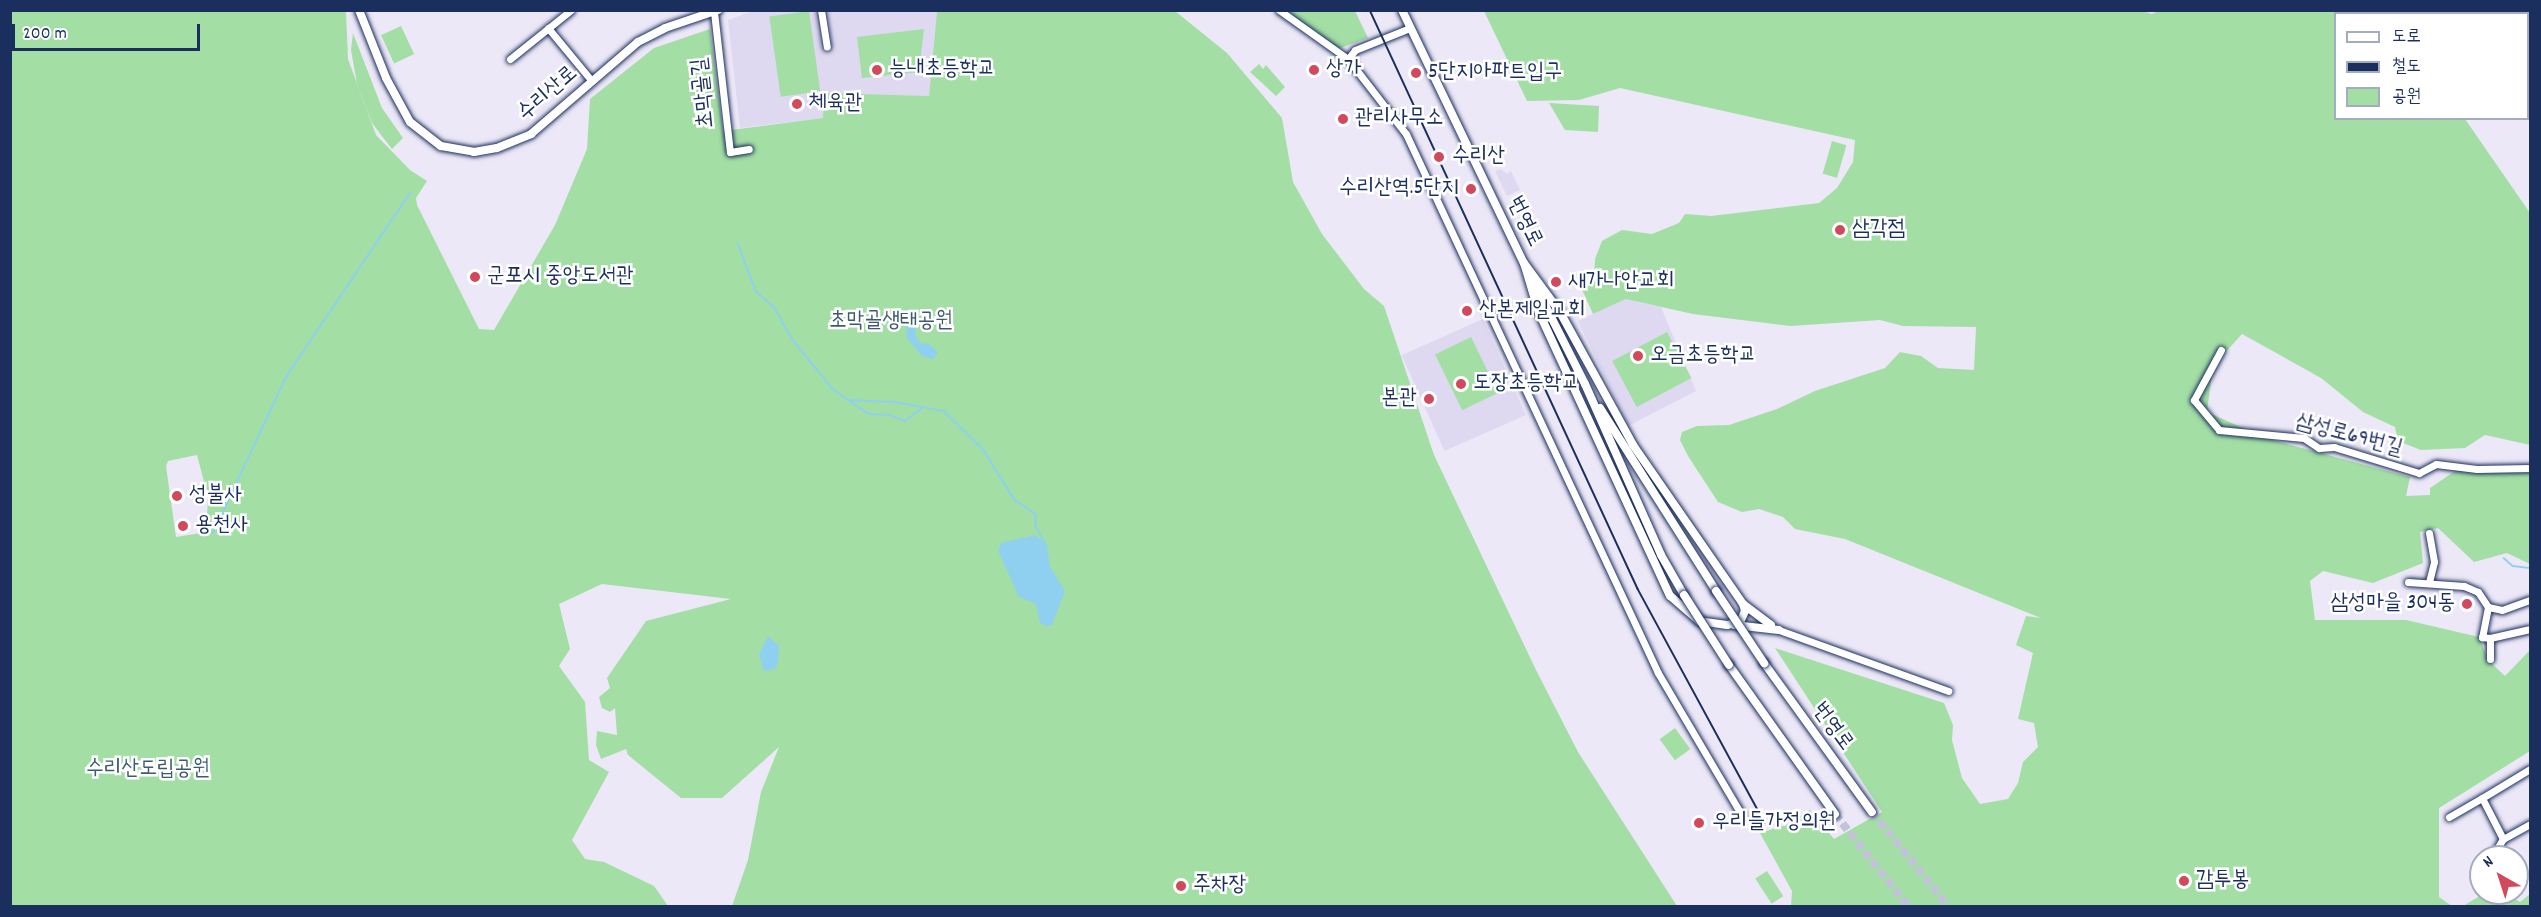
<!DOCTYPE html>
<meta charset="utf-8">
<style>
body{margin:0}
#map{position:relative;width:2541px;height:917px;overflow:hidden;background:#ece8f7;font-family:Dekko,"Poor Story",sans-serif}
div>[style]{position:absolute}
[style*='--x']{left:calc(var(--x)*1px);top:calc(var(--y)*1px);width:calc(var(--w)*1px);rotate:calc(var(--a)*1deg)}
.built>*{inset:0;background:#ded8f1;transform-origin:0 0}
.green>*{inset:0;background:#a3dea4;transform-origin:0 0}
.water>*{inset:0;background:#8fd0f0}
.stream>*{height:1.5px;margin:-0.75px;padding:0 0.75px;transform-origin:0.75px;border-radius:0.75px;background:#8fd0f0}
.tertiary-tunnel>*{height:8px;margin-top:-4px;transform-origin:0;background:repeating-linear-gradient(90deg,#c2c3d8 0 8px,transparent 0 12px)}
.roads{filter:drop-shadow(0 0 2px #1b2f5e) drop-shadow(0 0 2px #1b2f5e)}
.minor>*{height:7px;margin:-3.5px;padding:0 3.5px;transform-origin:3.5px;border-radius:3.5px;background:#fff}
.tertiary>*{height:8px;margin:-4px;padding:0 4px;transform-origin:4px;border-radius:4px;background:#fff}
.rail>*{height:1.5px;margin:-0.75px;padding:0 0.75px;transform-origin:0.75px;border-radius:0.75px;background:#1b2f5e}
.bridges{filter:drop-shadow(0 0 2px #1b2f5e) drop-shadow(0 0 2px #1b2f5e)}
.tertiary-bridge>*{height:8px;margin:-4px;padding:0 4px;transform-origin:4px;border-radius:4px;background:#fff}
.dots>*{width:16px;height:16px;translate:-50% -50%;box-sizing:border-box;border:3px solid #fff;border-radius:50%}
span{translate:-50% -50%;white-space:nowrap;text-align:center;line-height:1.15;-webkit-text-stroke:5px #fff;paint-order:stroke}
.poi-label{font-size:22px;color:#1b2f5e}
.left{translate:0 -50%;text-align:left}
.right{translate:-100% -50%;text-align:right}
.street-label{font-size:22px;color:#1b2f5e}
.park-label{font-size:22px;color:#3d5b70}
.frame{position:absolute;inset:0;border:12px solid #1b2f5e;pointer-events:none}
.legend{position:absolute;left:2334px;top:12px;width:195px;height:108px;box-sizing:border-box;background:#fff;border:2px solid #a4acbf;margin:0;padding:8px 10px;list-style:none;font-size:18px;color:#1b2f5e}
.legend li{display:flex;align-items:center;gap:12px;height:30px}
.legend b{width:30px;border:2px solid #a4acbf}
.north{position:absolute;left:2469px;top:845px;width:60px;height:60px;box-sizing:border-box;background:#fff;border:2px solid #a4acbf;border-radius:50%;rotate:321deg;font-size:16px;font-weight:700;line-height:24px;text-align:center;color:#1b2f5e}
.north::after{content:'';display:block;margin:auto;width:21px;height:27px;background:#d1495b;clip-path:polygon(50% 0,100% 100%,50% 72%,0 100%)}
.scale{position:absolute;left:12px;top:24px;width:188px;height:27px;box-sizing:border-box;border:3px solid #1b2f5e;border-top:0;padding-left:8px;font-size:18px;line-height:21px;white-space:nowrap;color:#1b2f5e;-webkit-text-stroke:4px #fff;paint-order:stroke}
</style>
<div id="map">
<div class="built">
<i style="clip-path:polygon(753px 11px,815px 11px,821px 47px,832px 46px,828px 11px,937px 11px,929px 96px,824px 94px,823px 118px,740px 128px,728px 20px)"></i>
<i style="clip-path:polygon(1500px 169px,1507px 174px,1511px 171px,1520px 190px,1507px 196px,1495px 171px)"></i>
<i style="clip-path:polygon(1626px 299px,1661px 307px,1696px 391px,1628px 426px,1578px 321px)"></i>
<i style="left:1483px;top:319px;width:105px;height:89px;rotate:66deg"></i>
</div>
<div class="green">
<i style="clip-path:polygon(2139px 10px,2152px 14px,2161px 10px,2404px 11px,2336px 14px,2336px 118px,2465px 119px,2530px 213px,2530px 445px,2485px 435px,2465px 448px,2421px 450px,2398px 441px,2395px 427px,2363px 412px,2321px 378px,2242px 334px,2213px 366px,2207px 412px,2265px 438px,2410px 477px,2406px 496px,2430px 495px,2430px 488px,2458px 469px,2530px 473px,2530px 564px,2507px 553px,2474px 562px,2438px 528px,2420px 532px,2423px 563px,2373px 583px,2323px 571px,2310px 581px,2315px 620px,2406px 620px,2479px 637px,2488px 660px,2505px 676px,2530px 650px,2530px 751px,2439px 808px,2439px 897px,2452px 906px,1791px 906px,1792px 891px,1760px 833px,1786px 825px,1810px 810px,1834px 839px,1882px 812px,1775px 648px,1944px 703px,1953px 725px,1952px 740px,1962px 778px,1980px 804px,2008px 799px,2018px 783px,2023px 762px,2038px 747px,2034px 723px,2018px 719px,2033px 653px,2016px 645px,2026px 616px,2041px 618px,1845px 539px,1795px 529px,1783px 517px,1759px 509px,1742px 512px,1718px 502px,1688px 456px,1680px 440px,1682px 432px,1697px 426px,1729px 425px,1777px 409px,1815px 391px,1885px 368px,1900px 352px,1921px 356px,1938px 368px,1974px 370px,1976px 327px,1903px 326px,1880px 320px,1791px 326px,1693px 314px,1626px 299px,1593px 314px,1580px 285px,1594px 279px,1595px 259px,1602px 241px,1622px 230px,1652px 234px,1679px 223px,1685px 214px,1711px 216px,1819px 203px,1837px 188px,1853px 162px,1855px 140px,1620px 88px,1579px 100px,1527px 101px,1484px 11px)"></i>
<i style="clip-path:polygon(evenodd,10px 11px,346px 11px,348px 59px,376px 135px,410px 170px,427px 181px,416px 198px,417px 205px,479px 329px,494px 330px,555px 225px,587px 149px,590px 99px,654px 48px,710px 29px,723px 131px,823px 118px,824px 93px,929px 96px,937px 11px,1175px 11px,1227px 53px,1282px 118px,1293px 182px,1322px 234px,1364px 289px,1384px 306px,1434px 455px,1536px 670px,1578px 752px,1677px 906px,732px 906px,748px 860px,761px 792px,779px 747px,722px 798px,681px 798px,628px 755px,626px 749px,601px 759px,596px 745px,597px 731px,617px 735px,615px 708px,610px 712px,602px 708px,599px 697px,610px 688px,607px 678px,646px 621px,731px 599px,602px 584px,559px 604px,570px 649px,559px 666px,585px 702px,589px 760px,609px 772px,572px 840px,585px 859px,604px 862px,654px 886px,668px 906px,11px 906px,10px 11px,197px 455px,208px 497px,207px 517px,201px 533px,176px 537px,166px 466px,168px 461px,197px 455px)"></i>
<i style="left:809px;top:11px;width:81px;height:40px;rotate:82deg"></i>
<i style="clip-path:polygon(1288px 11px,1355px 11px,1368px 38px,1335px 50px)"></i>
<i style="left:401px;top:26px;width:31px;height:22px;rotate:65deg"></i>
<i style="clip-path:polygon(924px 29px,919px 72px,862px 78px,857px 37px)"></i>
<i style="clip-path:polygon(353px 33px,382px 108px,403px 138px,392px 149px,372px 123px,357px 84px,351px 50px)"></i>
<i style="clip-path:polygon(1259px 64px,1263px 69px,1266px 65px,1285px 87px,1276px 96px,1250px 72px)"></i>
<i style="clip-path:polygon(1549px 103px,1599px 106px,1598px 132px,1565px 130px)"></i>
<i style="left:1832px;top:141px;width:15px;height:34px;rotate:16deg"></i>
<i style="left:1667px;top:332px;width:52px;height:62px;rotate:62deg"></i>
<i style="left:1471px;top:337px;width:62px;height:40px;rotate:64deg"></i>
<i style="left:1675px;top:728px;width:26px;height:19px;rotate:54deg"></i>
<i style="left:1767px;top:871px;width:30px;height:14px;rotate:57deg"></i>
<i style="clip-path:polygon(2485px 893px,2506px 893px,2520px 902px,2530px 894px,2530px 906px,2463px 906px)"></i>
</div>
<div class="water">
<i style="clip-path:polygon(905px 313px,911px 314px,917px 325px,915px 334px,920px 343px,929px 344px,938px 352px,933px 359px,922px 356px,907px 338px)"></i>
<i style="clip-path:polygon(1035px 535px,1047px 546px,1050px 567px,1065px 591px,1052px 625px,1046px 626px,1040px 623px,1036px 604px,1019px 597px,998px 551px,1001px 543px)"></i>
<i style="clip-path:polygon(768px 636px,779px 646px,778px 663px,775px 669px,764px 671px,759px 655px)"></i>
</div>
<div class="stream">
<i style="--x:738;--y:243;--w:51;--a:69.4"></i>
<i style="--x:756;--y:291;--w:25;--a:42"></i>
<i style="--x:775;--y:308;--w:35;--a:61"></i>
<i style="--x:792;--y:339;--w:65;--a:50.6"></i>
<i style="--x:833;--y:389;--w:19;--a:36"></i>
<i style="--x:848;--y:400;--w:46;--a:2.5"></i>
<i style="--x:894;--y:402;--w:51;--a:10.2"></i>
<i style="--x:944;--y:411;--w:54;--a:44.3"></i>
<i style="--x:983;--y:449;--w:60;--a:57.9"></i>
<i style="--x:1015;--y:500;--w:25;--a:34"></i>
<i style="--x:1036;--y:514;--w:12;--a:90"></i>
<i style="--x:1036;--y:526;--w:23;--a:61"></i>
<i style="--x:850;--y:401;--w:23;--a:34"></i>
<i style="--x:869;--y:414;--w:21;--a:3"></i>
<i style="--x:890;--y:415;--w:16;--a:22"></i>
<i style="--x:905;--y:421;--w:21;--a:-37"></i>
<i style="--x:213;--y:533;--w:172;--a:-64.9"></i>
<i style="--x:286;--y:377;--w:222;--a:-56"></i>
<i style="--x:2504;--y:558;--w:12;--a:42"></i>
<i style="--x:2513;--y:566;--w:17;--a:7"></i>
</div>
<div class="tertiary-tunnel">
<i style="--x:1872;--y:812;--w:121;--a:51"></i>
<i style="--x:1835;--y:814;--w:117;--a:51.6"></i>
</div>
<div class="roads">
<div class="minor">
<i style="--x:821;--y:10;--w:37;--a:81"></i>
<i style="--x:1279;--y:10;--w:85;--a:35.4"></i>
<i style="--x:1348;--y:59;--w:95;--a:52.3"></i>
<i style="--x:1406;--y:134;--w:595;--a:64.94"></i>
<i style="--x:1658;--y:673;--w:164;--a:59.5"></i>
<i style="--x:714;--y:12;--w:141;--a:83.5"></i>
<i style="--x:730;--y:152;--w:19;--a:-9"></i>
<i style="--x:548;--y:28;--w:67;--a:50.4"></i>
<i style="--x:2528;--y:38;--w:3;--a:-45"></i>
<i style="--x:510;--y:59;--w:78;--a:-38.8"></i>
<i style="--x:1348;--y:59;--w:11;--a:-52"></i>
<i style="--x:1355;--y:50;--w:59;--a:-21.8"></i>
<i style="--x:2528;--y:88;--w:4;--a:63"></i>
<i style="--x:2221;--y:350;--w:57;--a:118.4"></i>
<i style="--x:2194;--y:400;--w:39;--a:50"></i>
<i style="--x:2219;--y:430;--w:85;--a:5.4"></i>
<i style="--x:2304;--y:438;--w:18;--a:34"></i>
<i style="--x:2319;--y:448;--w:15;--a:-4"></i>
<i style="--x:2334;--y:447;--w:89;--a:17"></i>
<i style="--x:2419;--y:473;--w:19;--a:-28"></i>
<i style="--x:2436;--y:464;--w:41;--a:7"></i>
<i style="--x:2477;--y:469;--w:53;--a:-1.1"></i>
<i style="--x:2429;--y:533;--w:29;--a:80"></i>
<i style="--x:2434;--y:562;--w:21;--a:104"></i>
<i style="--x:2408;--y:582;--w:56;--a:4.1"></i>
<i style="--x:2464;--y:586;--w:15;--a:23"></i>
<i style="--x:2478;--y:592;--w:18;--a:56"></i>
<i style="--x:2488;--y:607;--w:31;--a:101"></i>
<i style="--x:2482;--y:637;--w:8;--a:7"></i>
<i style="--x:2488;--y:607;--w:14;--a:12"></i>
<i style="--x:2502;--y:610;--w:30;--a:-20"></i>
<i style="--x:1779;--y:630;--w:180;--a:19.8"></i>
<i style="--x:2490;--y:659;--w:21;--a:-90"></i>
<i style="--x:2490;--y:638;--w:41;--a:-12.7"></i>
<i style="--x:2530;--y:769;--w:56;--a:148.9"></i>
<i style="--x:2482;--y:798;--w:46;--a:62.9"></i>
<i style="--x:2503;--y:839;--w:31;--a:-29"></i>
<i style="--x:2449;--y:817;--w:38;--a:-30"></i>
<i style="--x:2492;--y:857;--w:21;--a:-59"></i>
</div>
<div class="tertiary">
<i style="--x:359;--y:10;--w:73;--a:68.3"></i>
<i style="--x:386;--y:78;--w:50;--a:61.4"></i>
<i style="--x:410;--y:122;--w:39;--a:38"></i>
<i style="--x:441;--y:146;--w:34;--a:10"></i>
<i style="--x:474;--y:152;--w:23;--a:-10"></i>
<i style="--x:497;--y:148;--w:37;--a:-22"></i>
<i style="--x:531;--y:134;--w:141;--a:-40.7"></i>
<i style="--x:638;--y:42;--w:30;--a:-27"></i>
<i style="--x:665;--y:28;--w:56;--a:-18.8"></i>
<i style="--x:1402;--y:10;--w:286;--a:64.3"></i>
<i style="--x:1524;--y:263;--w:61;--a:53.7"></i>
<i style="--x:1560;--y:312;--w:152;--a:61.2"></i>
<i style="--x:1633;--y:445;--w:193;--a:55.3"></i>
<i style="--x:1743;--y:604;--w:7;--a:74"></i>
<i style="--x:1745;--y:611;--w:12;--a:114"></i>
<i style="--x:1740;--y:622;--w:13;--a:167"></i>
<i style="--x:1727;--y:625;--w:28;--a:-172"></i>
<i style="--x:1699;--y:621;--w:38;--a:-139"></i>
<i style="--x:1670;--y:596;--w:312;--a:-114.8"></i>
<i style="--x:1539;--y:313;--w:52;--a:-106.7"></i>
<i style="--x:1535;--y:285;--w:111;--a:63.2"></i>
<i style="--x:1585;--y:384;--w:187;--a:66"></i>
<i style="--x:1661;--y:555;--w:46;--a:60.1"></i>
<i style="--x:1600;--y:408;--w:217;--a:57.6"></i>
<i style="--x:1743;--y:604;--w:35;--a:37"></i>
<i style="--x:1734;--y:625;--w:45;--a:6.3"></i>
<i style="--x:1764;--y:663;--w:184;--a:54.1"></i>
<i style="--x:1729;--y:665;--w:183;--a:54.6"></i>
</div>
</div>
<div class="rail">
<i style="--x:1370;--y:10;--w:638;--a:65.16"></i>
<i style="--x:1638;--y:589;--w:266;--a:61.5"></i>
</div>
<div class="bridges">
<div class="tertiary-bridge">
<i style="--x:1716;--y:591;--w:87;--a:56.3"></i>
<i style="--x:1684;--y:595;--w:83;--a:57.3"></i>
</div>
</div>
<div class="dots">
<i style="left:877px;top:70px;background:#d1495b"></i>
<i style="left:1314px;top:70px;background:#d1495b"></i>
<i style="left:1416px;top:73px;background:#d1495b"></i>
<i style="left:797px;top:104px;background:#d1495b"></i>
<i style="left:1343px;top:119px;background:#d1495b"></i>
<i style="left:1439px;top:157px;background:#d1495b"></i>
<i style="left:1471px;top:189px;background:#d1495b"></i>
<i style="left:1840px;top:230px;background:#d1495b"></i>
<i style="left:475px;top:277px;background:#d1495b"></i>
<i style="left:1556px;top:282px;background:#d1495b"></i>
<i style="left:1467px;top:311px;background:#d1495b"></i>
<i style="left:1638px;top:356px;background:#d1495b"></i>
<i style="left:1461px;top:384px;background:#d1495b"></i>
<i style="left:1429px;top:399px;background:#d1495b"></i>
<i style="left:177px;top:496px;background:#d1495b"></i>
<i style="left:183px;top:526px;background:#d1495b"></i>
<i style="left:2467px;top:604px;background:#d1495b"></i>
<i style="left:1699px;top:823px;background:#d1495b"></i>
<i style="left:2184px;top:881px;background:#d1495b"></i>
<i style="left:1181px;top:886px;background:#d1495b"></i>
</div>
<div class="poi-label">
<span class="left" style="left:889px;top:70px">능내초등학교</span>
<span class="left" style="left:1326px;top:70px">상가</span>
<span class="left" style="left:1428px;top:73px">5단지아파트입구</span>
<span class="left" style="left:809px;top:104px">체육관</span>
<span class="left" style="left:1355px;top:119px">관리사무소</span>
<span class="left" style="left:1452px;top:157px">수리산</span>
<span class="right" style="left:1459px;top:189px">수리산역.5단지</span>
<span class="left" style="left:1852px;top:230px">삼각점</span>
<span class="left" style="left:487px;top:277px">군포시 중앙도서관</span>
<span class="left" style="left:1568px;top:282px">새가나안교회</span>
<span class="left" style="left:1479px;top:311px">산본제일교회</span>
<span class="left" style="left:1650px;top:356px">오금초등학교</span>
<span class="left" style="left:1473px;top:384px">도장초등학교</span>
<span class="right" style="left:1417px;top:399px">본관</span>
<span class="left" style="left:189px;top:496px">성불사</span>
<span class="left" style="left:195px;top:526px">용천사</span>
<span class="right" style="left:2455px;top:604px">삼성마을 304동</span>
<span class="left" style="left:1712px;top:823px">우리들가정의원</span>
<span class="left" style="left:2196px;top:881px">감투봉</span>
<span class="left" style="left:1193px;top:886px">주차장</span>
</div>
<div class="street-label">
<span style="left:704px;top:93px;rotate:-96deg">초막골길</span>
<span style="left:548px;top:94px;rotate:-41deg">수리산로</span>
<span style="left:1524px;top:222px;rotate:64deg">번영로</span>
<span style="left:2349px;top:436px;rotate:15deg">삼성로69번길</span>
<span style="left:1832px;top:727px;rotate:54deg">번영로</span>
</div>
<div class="park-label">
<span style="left:891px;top:322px">초막골생태공원</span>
<span style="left:148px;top:770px">수리산도립공원</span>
</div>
<div class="frame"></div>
<ul class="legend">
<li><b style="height:8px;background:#fff"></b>도로</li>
<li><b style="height:8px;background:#1b2f5e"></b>철도</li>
<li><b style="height:16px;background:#a3dea4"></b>공원</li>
</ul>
<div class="north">N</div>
<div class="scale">200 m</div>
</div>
